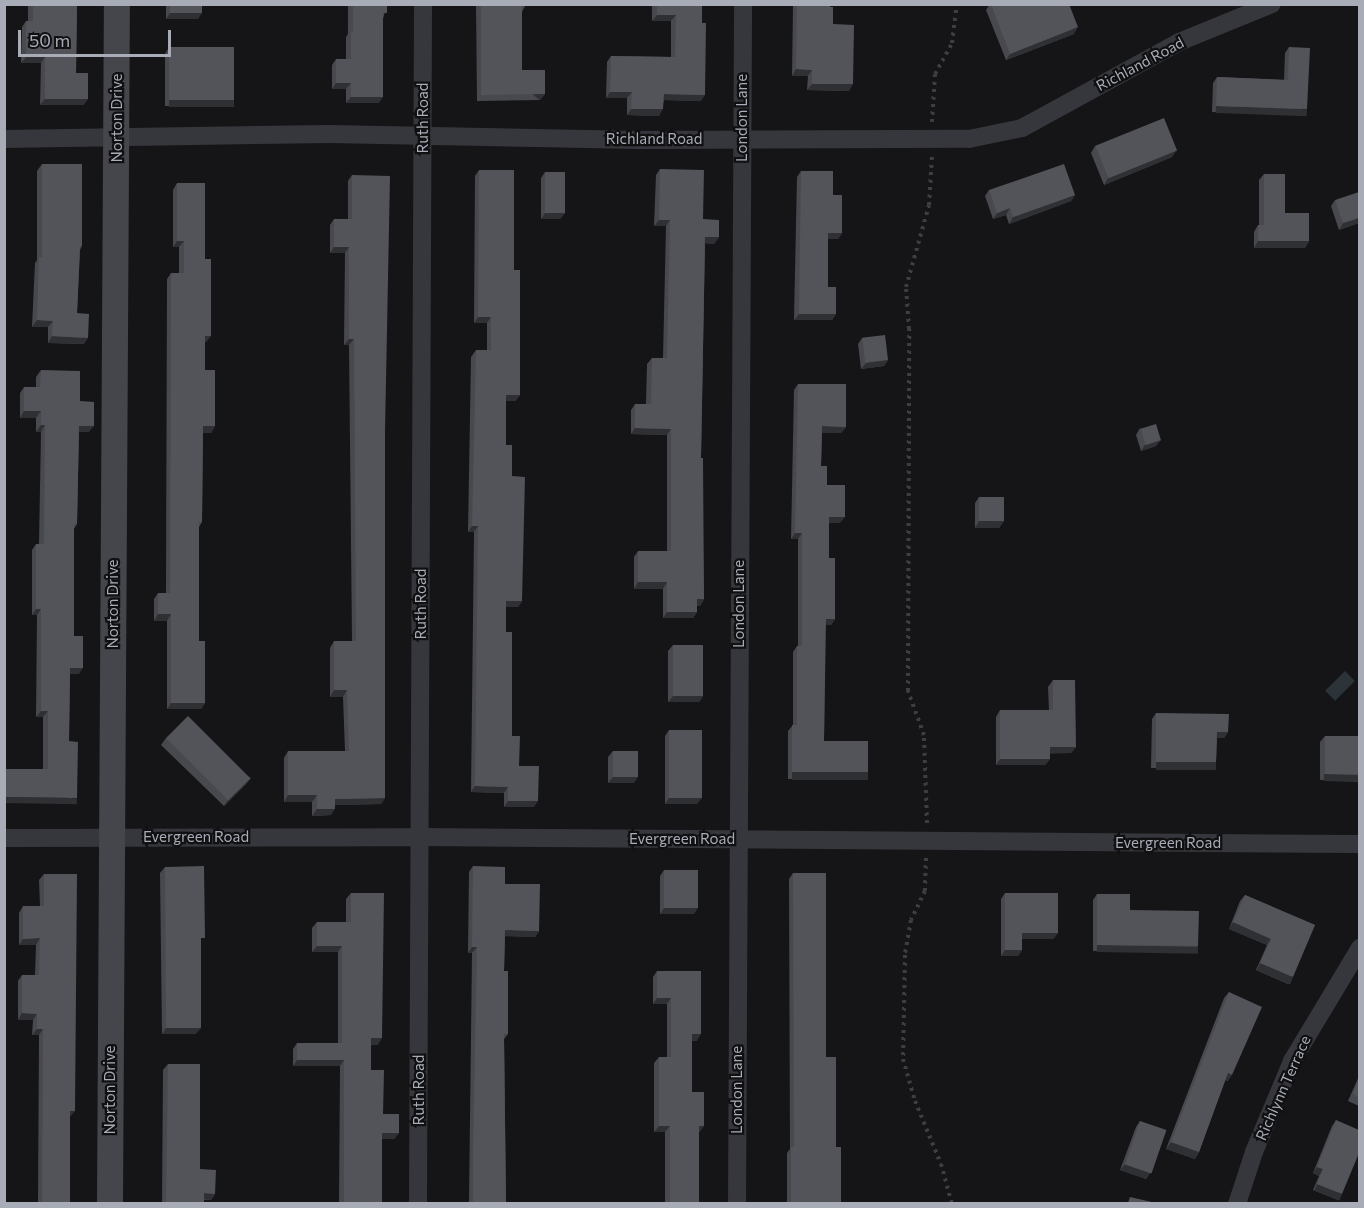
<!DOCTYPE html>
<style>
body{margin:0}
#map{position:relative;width:1364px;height:1208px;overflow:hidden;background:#151517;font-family:Commissioner,sans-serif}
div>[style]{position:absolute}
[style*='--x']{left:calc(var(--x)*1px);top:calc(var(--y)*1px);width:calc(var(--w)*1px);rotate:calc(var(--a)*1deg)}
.water>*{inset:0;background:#2c343a;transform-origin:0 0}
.path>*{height:4px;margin-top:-2px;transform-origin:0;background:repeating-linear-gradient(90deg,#3c3e43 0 3px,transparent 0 7.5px)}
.street>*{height:18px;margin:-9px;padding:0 9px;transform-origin:9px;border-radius:9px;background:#36373c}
.secondary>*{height:26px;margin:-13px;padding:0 13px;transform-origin:13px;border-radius:13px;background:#44464c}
.wall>*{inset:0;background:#48494f}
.shaded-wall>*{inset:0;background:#2f3034;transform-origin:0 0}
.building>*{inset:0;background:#52545a;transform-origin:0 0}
span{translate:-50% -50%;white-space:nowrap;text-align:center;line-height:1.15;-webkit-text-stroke:4.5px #101012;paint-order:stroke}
.street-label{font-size:15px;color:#a7acb6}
.frame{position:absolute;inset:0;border:6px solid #a7acb6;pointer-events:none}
.scale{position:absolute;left:18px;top:30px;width:153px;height:27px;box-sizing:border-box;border:3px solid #a7acb6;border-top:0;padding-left:8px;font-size:18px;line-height:21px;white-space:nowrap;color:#a7acb6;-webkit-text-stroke:4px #101012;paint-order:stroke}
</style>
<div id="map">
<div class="water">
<i style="left:1345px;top:671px;width:14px;height:28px;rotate:45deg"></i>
</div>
<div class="path">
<i style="--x:932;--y:122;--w:48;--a:-86.4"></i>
<i style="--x:935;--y:74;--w:35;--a:-61"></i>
<i style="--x:952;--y:43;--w:39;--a:-83"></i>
<i style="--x:927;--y:823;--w:88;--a:-92"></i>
<i style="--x:924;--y:735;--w:47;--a:-110"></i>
<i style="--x:908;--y:691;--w:362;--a:-89.8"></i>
<i style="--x:909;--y:329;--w:42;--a:-94.1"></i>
<i style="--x:906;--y:287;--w:85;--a:-74.3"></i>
<i style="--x:929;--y:205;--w:49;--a:-86.5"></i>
<i style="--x:926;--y:858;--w:33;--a:92"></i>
<i style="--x:925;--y:891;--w:32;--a:116"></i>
<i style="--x:911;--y:920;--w:36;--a:100"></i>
<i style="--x:905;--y:955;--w:104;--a:91.1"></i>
<i style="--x:903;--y:1059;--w:44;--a:74.1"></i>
<i style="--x:915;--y:1101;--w:68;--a:67.6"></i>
<i style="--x:941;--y:1164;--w:41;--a:74.6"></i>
</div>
<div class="street">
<i style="--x:4;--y:139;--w:326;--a:-0.9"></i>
<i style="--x:330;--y:134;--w:309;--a:1.1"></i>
<i style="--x:639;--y:140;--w:330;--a:-0.2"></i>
<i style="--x:969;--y:139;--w:54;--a:-11.7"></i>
<i style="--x:1022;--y:128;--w:179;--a:-28.7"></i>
<i style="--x:1179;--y:42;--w:100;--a:-22.2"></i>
<i style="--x:4;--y:838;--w:416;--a:-0.1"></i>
<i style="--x:420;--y:837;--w:940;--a:0.43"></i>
<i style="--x:418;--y:1204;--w:1200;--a:-89.76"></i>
<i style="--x:737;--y:1204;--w:1200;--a:-89.71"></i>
<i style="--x:1237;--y:1204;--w:55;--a:-71.9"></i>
<i style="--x:1254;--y:1152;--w:99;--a:-67.3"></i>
<i style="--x:1292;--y:1061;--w:132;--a:-59"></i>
</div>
<div class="secondary">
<i style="--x:110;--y:1204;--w:1200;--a:-89.67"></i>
</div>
<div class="wall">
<i style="clip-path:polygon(28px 4px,77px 4px,76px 73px,84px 105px,40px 105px,41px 63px,21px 63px,22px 27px,26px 21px,28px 21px)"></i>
<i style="clip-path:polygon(166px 4px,212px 4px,202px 5px,198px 19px,166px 19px)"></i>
<i style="clip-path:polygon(348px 4px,387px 4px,383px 19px,379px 103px,346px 103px,346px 89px,332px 89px,332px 65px,336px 59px,346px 59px,346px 37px,348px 34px)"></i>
<i style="clip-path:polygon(476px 4px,526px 4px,522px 12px,522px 70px,545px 94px,540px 100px,477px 101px)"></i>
<i style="clip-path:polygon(652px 4px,702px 4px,701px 101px,664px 100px,659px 116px,627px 115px,627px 98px,606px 98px,607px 62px,611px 56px,671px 57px,671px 21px,652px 21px)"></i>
<i style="clip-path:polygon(830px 4px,833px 24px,849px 91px,807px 90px,808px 76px,792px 76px,793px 5px,780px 5px)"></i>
<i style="clip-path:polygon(990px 4px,1069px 4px,1074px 34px,1006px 60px,986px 10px)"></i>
<i style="clip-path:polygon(169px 47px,229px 106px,165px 106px,165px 54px)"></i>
<i style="clip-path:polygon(1289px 47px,1303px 115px,1212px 112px,1213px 83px,1217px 77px,1284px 80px,1285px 53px)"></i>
<i style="clip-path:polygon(1095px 146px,1172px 157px,1104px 185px,1091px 153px)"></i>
<i style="clip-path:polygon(42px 164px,82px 246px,80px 250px,77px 313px,84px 344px,48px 343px,48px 327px,32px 327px,35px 263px,37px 260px,37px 171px)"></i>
<i style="clip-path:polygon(660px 169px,719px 237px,714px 244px,705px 243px,701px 458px,704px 599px,700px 606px,697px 606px,697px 612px,693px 618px,663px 618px,663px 589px,634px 589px,634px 557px,638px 551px,667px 551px,667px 435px,631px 434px,631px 410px,635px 404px,646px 404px,647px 364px,652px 358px,663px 358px,666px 226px,654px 226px,656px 175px)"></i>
<i style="clip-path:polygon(479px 170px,514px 270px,520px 395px,515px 401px,506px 401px,506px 445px,512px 476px,522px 601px,518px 607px,506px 607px,506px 632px,512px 736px,519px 766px,534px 807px,504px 807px,504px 793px,471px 792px,474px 532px,468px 532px,471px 357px,476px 350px,487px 350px,487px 323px,474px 323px,475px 176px)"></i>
<i style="clip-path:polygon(801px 171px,833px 195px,842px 233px,838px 239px,828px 239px,828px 287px,836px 314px,832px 320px,794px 320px,797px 177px)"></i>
<i style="clip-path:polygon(545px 172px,565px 213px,560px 219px,541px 219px,541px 178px)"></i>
<i style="clip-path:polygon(1264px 174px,1285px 213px,1309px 241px,1305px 248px,1254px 248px,1254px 232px,1258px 225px,1259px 225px,1259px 180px)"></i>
<i style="clip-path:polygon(352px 175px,385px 432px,385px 798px,381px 804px,335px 805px,331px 815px,312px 816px,312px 802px,284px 802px,284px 758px,288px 751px,345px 751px,343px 697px,330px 697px,330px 648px,334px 641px,352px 641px,349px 345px,344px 345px,345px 253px,330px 253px,330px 225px,334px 219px,348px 219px,348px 181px)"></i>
<i style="clip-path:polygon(177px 183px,205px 259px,211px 336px,206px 342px,205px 342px,205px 370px,215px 426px,211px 433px,203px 433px,202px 522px,199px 527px,199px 641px,205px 703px,201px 709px,167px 709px,167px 621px,154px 621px,154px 599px,158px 593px,166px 593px,167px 279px,171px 273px,179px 273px,179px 247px,173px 247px,173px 190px)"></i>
<i style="clip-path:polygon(989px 190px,1075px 195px,1071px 201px,1009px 224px,1006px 215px,993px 219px,985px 196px)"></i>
<i style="clip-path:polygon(1335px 200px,1359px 223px,1339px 230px,1331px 206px)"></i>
<i style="clip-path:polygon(862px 338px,888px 360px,884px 366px,861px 369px,858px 344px)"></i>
<i style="clip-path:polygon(41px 370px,80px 401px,89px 432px,79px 432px,77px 524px,74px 529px,74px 636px,79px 674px,70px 674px,69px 741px,73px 804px,43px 769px,43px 717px,36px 717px,37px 615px,32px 615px,32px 550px,36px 544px,39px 544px,41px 432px,36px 432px,36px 418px,20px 418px,20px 393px,24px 387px,36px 387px,36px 377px)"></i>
<i style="clip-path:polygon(798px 384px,846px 427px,841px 433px,822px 433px,821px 466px,827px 485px,840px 523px,829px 523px,829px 558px,835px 619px,831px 625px,825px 625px,824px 741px,868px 772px,863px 779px,788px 779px,788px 731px,793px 725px,793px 652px,797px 646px,798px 646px,798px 539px,791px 539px,794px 390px)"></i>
<i style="clip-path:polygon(1140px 428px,1156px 446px,1141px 451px,1136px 435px)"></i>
<i style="clip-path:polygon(979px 497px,1004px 521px,999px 528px,975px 528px,975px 503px)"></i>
<i style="clip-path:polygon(673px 645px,703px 696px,699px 702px,668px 702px,668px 651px)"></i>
<i style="clip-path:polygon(1053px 680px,1076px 747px,1071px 753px,1050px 753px,1050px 759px,1045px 765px,996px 765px,996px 717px,1000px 710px,1049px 710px,1048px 687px)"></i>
<i style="clip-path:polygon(1156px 713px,1228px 732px,1224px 738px,1217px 738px,1216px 762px,1212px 768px,1151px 768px,1152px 719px)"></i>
<i style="clip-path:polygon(669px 730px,697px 804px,665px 804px,665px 736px)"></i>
<i style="clip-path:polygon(1325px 736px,1359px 736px,1359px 781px,1320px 780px,1320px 742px)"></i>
<i style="clip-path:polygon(166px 738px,251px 778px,246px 784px,224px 806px,161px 745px)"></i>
<i style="clip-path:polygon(613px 751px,634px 783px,608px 783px,608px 757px)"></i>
<i style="clip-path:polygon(473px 866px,505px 884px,539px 931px,535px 937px,505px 936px,504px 971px,508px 1034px,504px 1039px,506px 1203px,469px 1203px,472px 953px,468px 953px,469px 872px)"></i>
<i style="clip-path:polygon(165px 867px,196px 1034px,162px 1034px,160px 873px)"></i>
<i style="clip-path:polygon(664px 870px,694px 914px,660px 914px,660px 876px)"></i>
<i style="clip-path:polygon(793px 873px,826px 1057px,836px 1147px,841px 1203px,787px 1203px,787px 1153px,790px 1149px,789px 879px)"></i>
<i style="clip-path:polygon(44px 874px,70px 1117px,70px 1203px,38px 1203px,39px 1035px,32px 1035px,33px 1020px,18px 1020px,18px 981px,22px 975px,35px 975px,36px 945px,19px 945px,19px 913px,23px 906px,40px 906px,39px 880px)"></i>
<i style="clip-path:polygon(351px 893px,378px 1045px,371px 1045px,371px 1070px,383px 1114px,399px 1133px,394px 1139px,382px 1139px,382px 1203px,339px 1203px,340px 1066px,293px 1066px,293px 1049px,297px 1043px,338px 1043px,338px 952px,312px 952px,312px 928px,317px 922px,346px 922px,346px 899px)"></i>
<i style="clip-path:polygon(1005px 893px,1058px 933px,1053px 939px,1022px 939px,1022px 950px,1018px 956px,1001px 956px,1001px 899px)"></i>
<i style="clip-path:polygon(1097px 894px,1130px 910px,1198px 946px,1194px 952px,1093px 951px,1093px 900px)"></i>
<i style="clip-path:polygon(1245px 895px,1315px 925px,1288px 984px,1256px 970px,1267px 945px,1229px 929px,1240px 901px)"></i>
<i style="clip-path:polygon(657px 971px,697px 1041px,692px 1041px,692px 1092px,700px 1132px,699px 1132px,699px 1203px,665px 1203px,665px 1132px,654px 1132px,654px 1063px,659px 1057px,667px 1057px,667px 1004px,653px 1004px,653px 977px)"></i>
<i style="clip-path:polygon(1229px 992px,1228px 1081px,1225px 1080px,1199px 1152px,1195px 1159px,1166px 1149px,1224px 998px)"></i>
<i style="clip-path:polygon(168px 1064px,200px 1169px,215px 1194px,211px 1200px,204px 1200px,204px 1203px,162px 1203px,163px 1070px)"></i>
<i style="clip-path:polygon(1359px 1076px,1359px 1106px,1348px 1101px)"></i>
<i style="clip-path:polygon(1336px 1120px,1338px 1200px,1313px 1190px,1319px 1176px,1313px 1173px,1332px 1126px)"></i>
<i style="clip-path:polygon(1140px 1121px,1150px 1173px,1146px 1179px,1120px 1170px,1136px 1127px)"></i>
</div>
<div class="shaded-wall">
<i style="clip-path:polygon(170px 13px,202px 13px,198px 19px,166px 19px)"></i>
<i style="clip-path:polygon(657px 15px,676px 15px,671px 21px,652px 21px)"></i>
<i style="clip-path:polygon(1078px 27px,1074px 34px,1006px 60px,1010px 54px)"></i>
<i style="clip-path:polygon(26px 57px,45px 57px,41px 63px,21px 63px)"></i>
<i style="clip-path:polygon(796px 69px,812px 70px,808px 76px,792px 76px)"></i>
<i style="clip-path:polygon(336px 83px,351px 83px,346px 89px,332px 89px)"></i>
<i style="clip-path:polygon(812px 84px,853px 84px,849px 91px,807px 90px)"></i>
<i style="clip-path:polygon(610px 92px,632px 92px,627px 98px,606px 98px)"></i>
<i style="left:545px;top:94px;width:8px;height:64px;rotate:130deg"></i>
<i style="clip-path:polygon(664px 94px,705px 95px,701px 101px,659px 100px)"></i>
<i style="clip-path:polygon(351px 97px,383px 97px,379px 103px,346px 103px)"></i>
<i style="clip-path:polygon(45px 99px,88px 99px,84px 105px,40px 105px)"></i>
<i style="left:169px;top:100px;width:65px;height:7px"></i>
<i style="left:1216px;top:106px;width:91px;height:7px;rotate:2deg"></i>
<i style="clip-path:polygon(631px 109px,663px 109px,659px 116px,627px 115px)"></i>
<i style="clip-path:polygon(1177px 150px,1172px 157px,1104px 185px,1108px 178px)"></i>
<i style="clip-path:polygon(1075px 195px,1071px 201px,1009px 224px,1013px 217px)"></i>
<i style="clip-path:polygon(1010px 208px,1006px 215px,993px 219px,997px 213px)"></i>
<i style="clip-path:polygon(545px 213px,565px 213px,560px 219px,541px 219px)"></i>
<i style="clip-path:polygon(1359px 218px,1359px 223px,1339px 230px,1343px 223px)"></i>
<i style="clip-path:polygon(659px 220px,670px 220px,666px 226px,654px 226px)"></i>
<i style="clip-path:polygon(828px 233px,842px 233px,838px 239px,824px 239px)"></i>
<i style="clip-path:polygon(705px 237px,719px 237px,714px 244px,701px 243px)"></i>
<i style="clip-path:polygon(177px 241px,184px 241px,179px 247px,173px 247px)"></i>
<i style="clip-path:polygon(1258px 241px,1309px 241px,1305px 248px,1254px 248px)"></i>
<i style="clip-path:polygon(334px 247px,349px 247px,345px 253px,330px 253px)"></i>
<i style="clip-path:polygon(799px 314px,836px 314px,832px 320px,794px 320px)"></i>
<i style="clip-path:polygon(478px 317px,491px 317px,487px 323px,474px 323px)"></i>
<i style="clip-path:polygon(37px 320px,53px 321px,48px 327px,32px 327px)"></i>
<i style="clip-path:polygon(52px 336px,88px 338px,84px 344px,48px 343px)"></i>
<i style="clip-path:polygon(205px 336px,211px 336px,206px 342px,201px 342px)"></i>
<i style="clip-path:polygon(349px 339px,354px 339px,349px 345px,344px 345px)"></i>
<i style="clip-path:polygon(888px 360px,884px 366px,861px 369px,866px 363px)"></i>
<i style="clip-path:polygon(506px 395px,520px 395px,515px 401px,501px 401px)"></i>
<i style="clip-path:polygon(24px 411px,41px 411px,36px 418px,20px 418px)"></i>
<i style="clip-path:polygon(41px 425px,45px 425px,41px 432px,36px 432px)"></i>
<i style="clip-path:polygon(79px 426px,94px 426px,89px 432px,74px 432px)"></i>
<i style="clip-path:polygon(203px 426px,215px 426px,211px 433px,199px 433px)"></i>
<i style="clip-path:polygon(822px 426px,846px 427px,841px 433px,818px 433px)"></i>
<i style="clip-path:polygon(635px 428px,671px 429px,667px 435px,631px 434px)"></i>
<i style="clip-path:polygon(1161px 440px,1156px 446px,1141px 451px,1145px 445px)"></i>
<i style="clip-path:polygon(829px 517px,845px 517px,840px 523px,825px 523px)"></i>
<i style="clip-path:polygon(979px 521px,1004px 521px,999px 528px,975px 528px)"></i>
<i style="clip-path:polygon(472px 526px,478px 526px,474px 532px,468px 532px)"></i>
<i style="clip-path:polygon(795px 533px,802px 533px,798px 539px,791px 539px)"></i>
<i style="clip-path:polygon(638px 582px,667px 582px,663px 589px,634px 589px)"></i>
<i style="clip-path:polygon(697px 599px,704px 599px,700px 606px,693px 606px)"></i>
<i style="clip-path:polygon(506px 601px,522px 601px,518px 607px,501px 607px)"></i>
<i style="clip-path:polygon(36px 609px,41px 609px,37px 615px,32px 615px)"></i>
<i style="clip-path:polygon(667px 612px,697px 612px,693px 618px,663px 618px)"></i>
<i style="clip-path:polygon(158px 614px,171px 614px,167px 621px,154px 621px)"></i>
<i style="clip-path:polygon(826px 619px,835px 619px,831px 625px,821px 625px)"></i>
<i style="clip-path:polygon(70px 668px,83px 668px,79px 674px,65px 674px)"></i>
<i style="clip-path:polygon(334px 690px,347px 690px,343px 697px,330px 697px)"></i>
<i style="clip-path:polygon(673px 696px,703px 696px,699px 702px,668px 702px)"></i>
<i style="clip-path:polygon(171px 703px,205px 703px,201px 709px,167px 709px)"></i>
<i style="clip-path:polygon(41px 711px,48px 711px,43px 717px,36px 717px)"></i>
<i style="clip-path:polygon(1217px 732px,1228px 732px,1224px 738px,1213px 738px)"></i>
<i style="clip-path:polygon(1050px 747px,1076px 747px,1071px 753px,1045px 754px)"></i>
<i style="clip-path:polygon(1000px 759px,1050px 759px,1045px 765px,996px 765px)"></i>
<i style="left:1156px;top:762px;width:60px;height:8px"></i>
<i style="left:792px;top:772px;width:76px;height:8px"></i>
<i style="left:1324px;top:774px;width:35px;height:7px;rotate:2deg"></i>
<i style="clip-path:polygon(613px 777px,638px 777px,634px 783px,608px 783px)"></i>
<i style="clip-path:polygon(251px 778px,246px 784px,224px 806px,228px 800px)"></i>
<i style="clip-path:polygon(475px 786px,508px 787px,504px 793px,471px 792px)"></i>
<i style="clip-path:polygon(288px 795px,317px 795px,312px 802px,284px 802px)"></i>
<i style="left:4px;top:797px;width:73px;height:6px;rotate:1deg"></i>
<i style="clip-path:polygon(385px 798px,381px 804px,331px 805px,335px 799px)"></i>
<i style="clip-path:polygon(669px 798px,702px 798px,697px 804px,665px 804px)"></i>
<i style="clip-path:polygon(508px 801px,538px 801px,534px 807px,504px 807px)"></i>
<i style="clip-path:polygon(317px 809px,335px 809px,331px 815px,312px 816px)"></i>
<i style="clip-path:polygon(664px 908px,698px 908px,694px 914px,660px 914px)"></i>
<i style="clip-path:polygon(1233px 922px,1271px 939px,1267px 945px,1229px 929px)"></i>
<i style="clip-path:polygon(505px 930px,539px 931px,535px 937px,500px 936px)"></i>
<i style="clip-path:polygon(1022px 933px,1058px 933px,1053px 939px,1018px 939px)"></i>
<i style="clip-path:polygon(40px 938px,36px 945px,19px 945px,23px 939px)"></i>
<i style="left:1097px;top:945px;width:101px;height:7px;rotate:1deg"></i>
<i style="clip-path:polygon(317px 946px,342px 946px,338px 952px,312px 952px)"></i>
<i style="clip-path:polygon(472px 947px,477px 947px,472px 953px,468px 953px)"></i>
<i style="clip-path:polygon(1005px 950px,1022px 950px,1018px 956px,1001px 956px)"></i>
<i style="left:1260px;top:963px;width:36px;height:8px;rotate:23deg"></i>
<i style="clip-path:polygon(657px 998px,671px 998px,667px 1004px,653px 1004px)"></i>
<i style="clip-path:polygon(22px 1013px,37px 1014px,33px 1020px,18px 1020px)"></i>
<i style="clip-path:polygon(166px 1028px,201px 1028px,196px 1034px,162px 1034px)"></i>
<i style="clip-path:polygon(37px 1029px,43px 1029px,39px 1035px,32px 1035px)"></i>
<i style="clip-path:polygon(692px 1034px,701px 1034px,697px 1041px,687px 1041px)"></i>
<i style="clip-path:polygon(371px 1038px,382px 1038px,378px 1045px,367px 1045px)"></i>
<i style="clip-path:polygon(297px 1060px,344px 1060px,340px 1066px,293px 1066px)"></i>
<i style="clip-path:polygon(1228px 1073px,1232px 1075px,1228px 1081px,1224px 1079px)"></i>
<i style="clip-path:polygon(70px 1111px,75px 1111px,70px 1117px,65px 1117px)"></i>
<i style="clip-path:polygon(659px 1126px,670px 1126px,665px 1132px,654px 1132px)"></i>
<i style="clip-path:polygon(699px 1126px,704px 1126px,700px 1132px,694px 1132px)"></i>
<i style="clip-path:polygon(382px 1133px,399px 1133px,394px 1139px,378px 1139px)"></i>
<i style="clip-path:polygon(1171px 1142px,1199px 1152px,1195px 1159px,1166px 1149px)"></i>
<i style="clip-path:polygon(1125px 1164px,1150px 1173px,1146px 1179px,1120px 1170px)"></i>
<i style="clip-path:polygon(1317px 1167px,1323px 1169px,1319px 1176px,1313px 1173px)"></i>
<i style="left:1317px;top:1184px;width:27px;height:7px;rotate:22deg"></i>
<i style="clip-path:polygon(204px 1193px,215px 1194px,211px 1200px,200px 1199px)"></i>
</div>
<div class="building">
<i style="clip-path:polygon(33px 4px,77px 4px,76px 73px,88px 73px,88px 99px,45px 99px,45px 57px,26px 57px,26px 21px,33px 21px)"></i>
<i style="left:170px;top:4px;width:32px;height:9px"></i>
<i style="clip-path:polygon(353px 4px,387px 4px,387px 13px,383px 13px,383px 97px,351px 97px,351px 83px,336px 83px,336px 59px,351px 59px,351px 31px,353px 31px)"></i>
<i style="clip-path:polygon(481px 4px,526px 4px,526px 6px,522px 6px,522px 70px,545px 70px,545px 94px,481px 95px)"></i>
<i style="clip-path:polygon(657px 4px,702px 4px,702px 23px,706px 23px,705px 95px,664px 94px,663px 109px,631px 109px,632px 92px,610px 92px,611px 56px,675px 57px,676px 15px,657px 15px)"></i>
<i style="clip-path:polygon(797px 4px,830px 4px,830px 7px,833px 7px,833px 24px,854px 25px,853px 84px,812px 84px,812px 70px,796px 69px)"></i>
<i style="clip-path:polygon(991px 4px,1069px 4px,1078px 27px,1010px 54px)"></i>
<i style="left:169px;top:47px;width:65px;height:53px"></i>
<i style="clip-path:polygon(1289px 47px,1310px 48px,1307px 109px,1216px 106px,1217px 77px,1288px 80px)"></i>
<i style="left:1164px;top:118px;width:35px;height:74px;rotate:68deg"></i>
<i style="clip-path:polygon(42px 164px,82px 164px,82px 246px,80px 246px,77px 313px,89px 314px,88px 338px,52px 336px,53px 321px,37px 320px,39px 257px,42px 257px)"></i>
<i style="clip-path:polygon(1064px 164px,1075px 195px,1013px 217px,1010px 208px,997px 213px,989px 190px)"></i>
<i style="clip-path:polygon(660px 169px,704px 170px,703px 219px,719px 220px,719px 237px,705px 237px,701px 458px,703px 458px,704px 599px,697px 599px,697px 612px,667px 612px,667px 582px,638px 582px,638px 551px,671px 551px,671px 429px,635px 428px,635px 404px,651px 404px,652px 358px,667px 358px,670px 220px,659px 220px)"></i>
<i style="clip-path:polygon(479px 170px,514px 170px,514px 270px,520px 270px,520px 395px,506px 395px,506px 445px,512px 445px,512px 476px,525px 477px,522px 601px,506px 601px,506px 632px,512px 632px,512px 736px,520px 736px,519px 766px,539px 766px,538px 801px,508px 801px,508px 787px,475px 786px,478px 526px,472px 526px,476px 350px,491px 350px,491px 317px,478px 317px)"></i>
<i style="clip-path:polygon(801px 171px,833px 171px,833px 195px,842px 195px,842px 233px,828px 233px,828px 287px,836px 287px,836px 314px,799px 314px)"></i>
<i style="left:545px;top:172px;width:20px;height:41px"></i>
<i style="clip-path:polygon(1264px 174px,1285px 174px,1285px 213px,1309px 213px,1309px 241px,1258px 241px,1258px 225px,1264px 225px)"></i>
<i style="clip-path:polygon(352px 175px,390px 176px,385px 432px,385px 798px,335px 799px,335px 809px,317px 809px,317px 795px,288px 795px,288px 751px,349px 751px,347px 690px,334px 690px,334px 641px,356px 641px,354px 339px,349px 339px,349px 247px,334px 247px,334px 219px,352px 219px)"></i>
<i style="clip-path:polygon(177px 183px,205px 183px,205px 259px,211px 259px,211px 336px,205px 336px,205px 370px,215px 370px,215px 426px,203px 426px,202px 522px,199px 522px,199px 641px,205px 641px,205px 703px,171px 703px,171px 614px,158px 614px,158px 593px,170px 593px,171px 273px,184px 273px,184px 241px,177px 241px)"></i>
<i style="clip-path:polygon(1359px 192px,1359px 218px,1343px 223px,1335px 200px)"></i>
<i style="left:885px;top:335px;width:25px;height:23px;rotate:83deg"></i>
<i style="clip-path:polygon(41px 370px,80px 371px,80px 401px,94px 402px,94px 426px,79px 426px,77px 524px,74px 524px,74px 636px,83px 636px,83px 668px,70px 668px,69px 741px,78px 742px,77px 798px,4px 797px,4px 769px,48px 769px,48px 711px,41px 711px,41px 609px,36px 609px,36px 544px,44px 544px,45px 425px,41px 425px,41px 411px,24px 411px,24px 387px,40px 387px)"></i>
<i style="clip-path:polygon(798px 384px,846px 384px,846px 427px,822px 426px,821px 466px,827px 466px,827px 485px,845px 485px,845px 517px,829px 517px,829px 558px,835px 558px,835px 619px,826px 619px,824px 741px,868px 741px,868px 772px,792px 772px,792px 725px,797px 725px,797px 646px,802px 646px,802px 533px,795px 533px)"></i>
<i style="left:1156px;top:424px;width:17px;height:16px;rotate:73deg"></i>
<i style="left:979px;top:497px;width:25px;height:24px"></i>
<i style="left:673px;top:645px;width:30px;height:51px"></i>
<i style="clip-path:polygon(1053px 680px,1075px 680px,1076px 747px,1050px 747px,1050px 759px,1000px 759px,1000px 710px,1053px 710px)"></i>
<i style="clip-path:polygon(1156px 713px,1229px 714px,1228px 732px,1217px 732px,1216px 762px,1156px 762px)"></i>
<i style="left:188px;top:716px;width:88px;height:31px;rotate:45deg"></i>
<i style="left:669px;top:730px;width:33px;height:68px"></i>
<i style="left:1325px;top:736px;width:34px;height:38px"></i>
<i style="left:613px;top:751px;width:25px;height:26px"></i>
<i style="clip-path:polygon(204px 866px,205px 938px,201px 938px,201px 1028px,166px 1028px,165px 867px)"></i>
<i style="clip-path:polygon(473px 866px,505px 867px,505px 884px,540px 884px,539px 931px,505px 930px,504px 971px,508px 971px,508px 1034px,504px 1034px,506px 1203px,473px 1203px,473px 1151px,477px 947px,472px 947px)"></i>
<i style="left:664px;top:870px;width:34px;height:38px"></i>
<i style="clip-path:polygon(793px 873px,826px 873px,826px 1057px,836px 1057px,836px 1147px,841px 1147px,841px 1203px,791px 1203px,791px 1147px,794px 1147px)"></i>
<i style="clip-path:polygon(44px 874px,77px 874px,75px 1111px,70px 1111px,70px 1203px,42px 1203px,43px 1029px,37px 1029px,37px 1014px,22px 1013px,22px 975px,39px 975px,40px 938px,23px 939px,23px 906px,44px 906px)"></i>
<i style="clip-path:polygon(351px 893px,384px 893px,382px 1038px,371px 1038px,371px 1070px,384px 1070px,383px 1114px,399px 1114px,399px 1133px,382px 1133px,382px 1203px,344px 1203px,344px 1060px,297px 1060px,297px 1043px,342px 1043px,342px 946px,317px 946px,317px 922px,351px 922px)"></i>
<i style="clip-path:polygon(1005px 893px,1058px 893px,1058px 933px,1022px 933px,1022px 950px,1005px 950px)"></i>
<i style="clip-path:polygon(1097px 894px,1130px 894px,1130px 910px,1199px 911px,1198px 946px,1097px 945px)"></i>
<i style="clip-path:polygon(1245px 895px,1315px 925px,1293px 977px,1260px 963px,1271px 939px,1233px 922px)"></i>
<i style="clip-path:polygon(657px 971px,701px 971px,701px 1034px,692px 1034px,692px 1092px,704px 1092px,704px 1126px,699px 1126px,699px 1203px,670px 1203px,670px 1126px,659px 1126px,659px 1057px,671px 1057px,671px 998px,657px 998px)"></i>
<i style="clip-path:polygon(1229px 992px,1262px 1007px,1232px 1075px,1228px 1073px,1199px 1152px,1171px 1142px)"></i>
<i style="clip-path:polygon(168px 1064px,200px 1064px,200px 1169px,216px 1170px,215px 1194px,204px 1193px,204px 1203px,166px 1203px)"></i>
<i style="clip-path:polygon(1359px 1079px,1359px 1097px,1353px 1094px)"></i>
<i style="clip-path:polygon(1336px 1120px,1359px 1130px,1359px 1153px,1342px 1194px,1317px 1184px,1323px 1169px,1317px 1167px)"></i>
<i style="left:1140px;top:1121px;width:28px;height:46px;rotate:19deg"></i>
<i style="clip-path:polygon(1130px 1197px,1156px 1203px,1128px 1203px)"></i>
</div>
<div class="street-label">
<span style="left:1140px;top:64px;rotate:-28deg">Richland Road</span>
<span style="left:117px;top:118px;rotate:-90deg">Norton Drive</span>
<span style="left:423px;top:118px;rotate:-90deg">Ruth Road</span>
<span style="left:742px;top:118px;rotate:-90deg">London Lane</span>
<span style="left:654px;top:139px">Richland Road</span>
<span style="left:113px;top:604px;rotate:-90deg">Norton Drive</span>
<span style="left:421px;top:604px;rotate:-90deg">Ruth Road</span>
<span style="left:739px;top:604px;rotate:-90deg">London Lane</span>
<span style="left:196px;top:837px">Evergreen Road</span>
<span style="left:682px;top:839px">Evergreen Road</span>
<span style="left:1168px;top:843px">Evergreen Road</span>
<span style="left:1283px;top:1088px;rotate:-66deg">Richlynn Terrace</span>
<span style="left:110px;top:1090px;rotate:-90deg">Norton Drive</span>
<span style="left:419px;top:1090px;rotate:-90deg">Ruth Road</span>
<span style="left:737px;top:1090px;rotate:-90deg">London Lane</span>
</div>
<div class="frame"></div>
<div class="scale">50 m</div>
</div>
